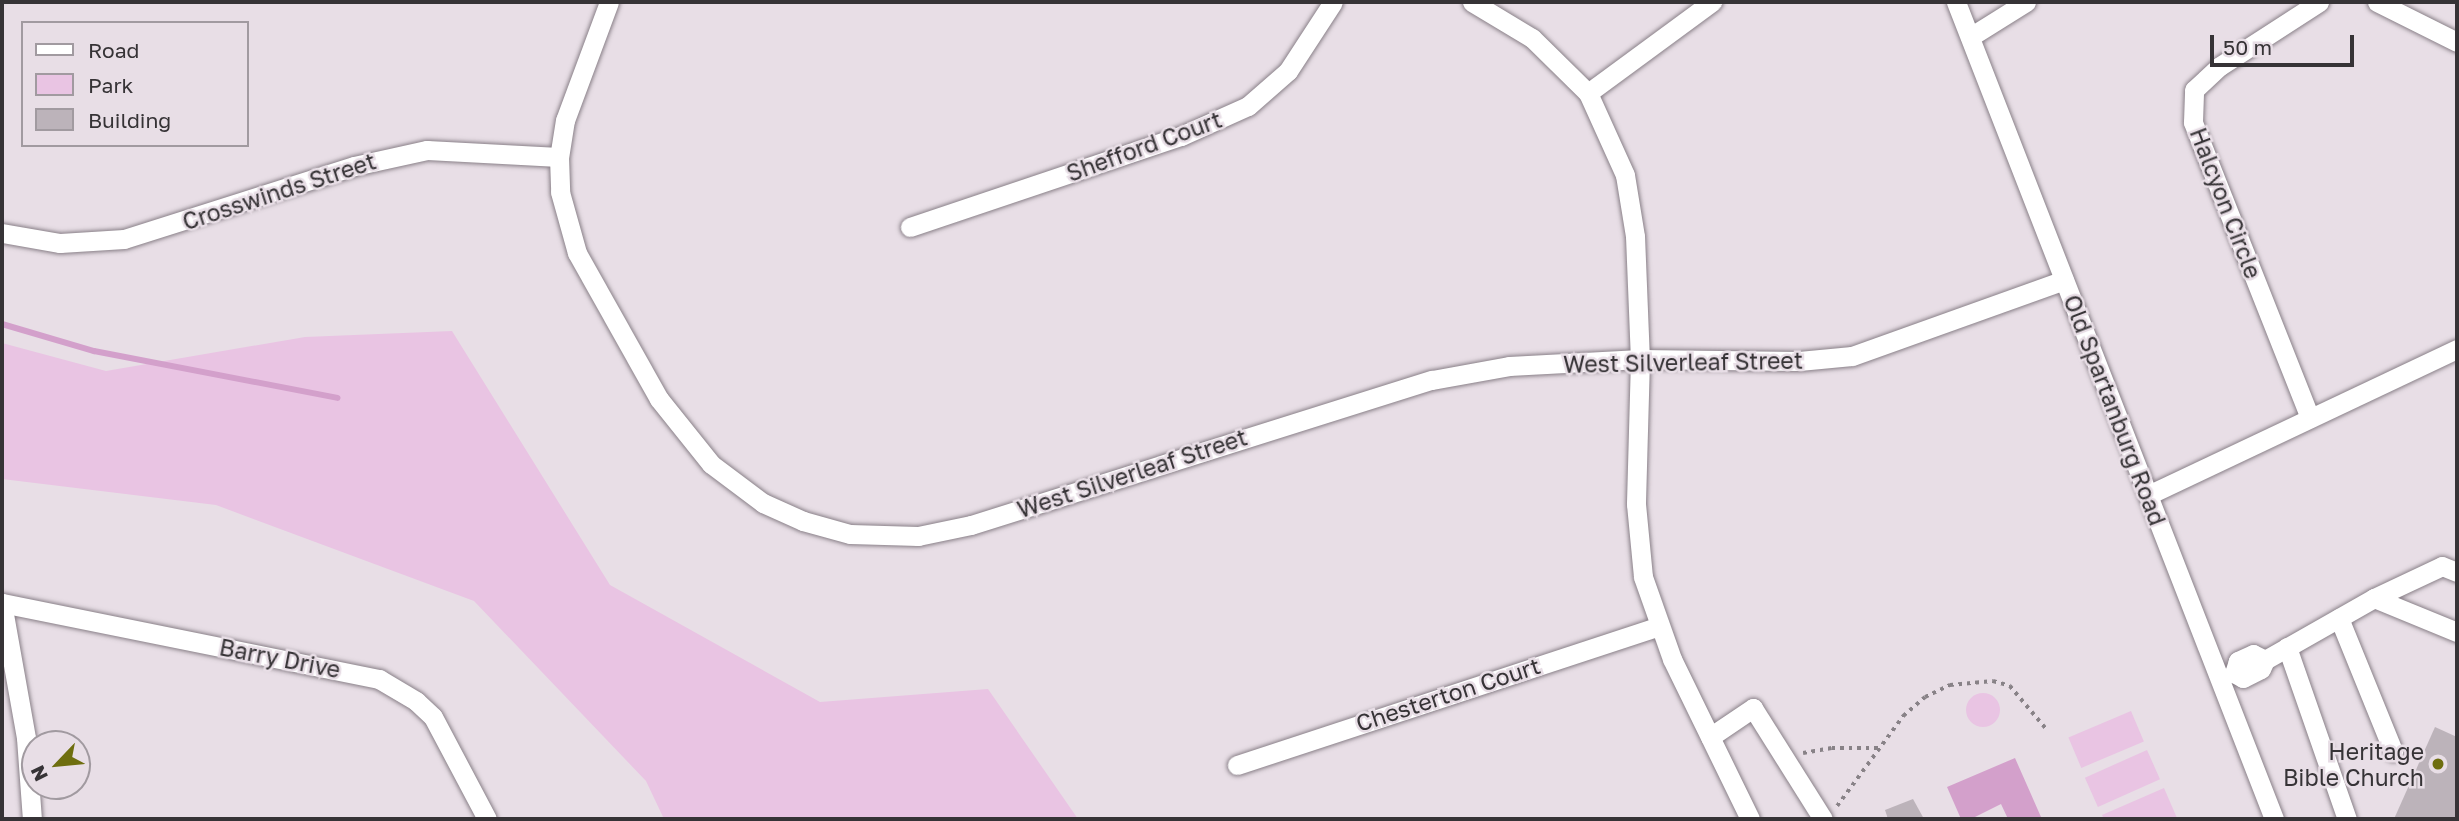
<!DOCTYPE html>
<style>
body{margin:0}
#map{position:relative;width:2459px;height:821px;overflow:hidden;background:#e8dee6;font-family:"Golos Text",sans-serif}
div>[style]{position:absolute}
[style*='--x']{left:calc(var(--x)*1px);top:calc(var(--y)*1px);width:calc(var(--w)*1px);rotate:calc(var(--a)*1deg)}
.green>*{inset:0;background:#e9c4e3;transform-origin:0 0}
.round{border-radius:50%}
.water>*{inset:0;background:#d3a0cb}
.stream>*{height:6px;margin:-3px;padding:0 3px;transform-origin:3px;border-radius:3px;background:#d3a0cb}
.building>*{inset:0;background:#bcb3ba}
.path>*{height:3.5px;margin-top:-1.75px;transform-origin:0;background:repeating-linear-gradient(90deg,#888287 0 3.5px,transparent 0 8.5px)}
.roads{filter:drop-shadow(0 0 2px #898088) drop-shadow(0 0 2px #898088)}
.minor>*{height:19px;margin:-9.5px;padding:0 9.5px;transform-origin:9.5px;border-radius:9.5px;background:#fff}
.dots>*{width:19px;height:19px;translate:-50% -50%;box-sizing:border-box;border:4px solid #e8dee6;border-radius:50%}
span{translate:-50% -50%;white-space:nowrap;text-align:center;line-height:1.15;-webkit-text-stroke:5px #e8dee6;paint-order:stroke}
.street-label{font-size:23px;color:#363336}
.poi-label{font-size:23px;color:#363336}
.right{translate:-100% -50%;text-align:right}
.frame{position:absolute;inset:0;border:4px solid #363336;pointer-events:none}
.legend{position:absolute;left:21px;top:21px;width:228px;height:126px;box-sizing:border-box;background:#e8dee6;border:2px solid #a19aa0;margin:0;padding:9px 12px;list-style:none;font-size:21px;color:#363336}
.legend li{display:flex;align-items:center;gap:14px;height:35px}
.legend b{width:35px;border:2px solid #a19aa0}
.north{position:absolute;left:21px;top:730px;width:70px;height:70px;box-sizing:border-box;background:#e8dee6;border:2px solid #a19aa0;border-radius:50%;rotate:244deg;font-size:19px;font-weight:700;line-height:28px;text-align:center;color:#363336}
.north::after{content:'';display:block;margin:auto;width:24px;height:32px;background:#6e6e0f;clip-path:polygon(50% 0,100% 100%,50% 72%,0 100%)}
.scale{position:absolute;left:2210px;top:35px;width:144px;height:32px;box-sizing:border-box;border:4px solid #363336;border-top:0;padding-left:9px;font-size:21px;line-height:24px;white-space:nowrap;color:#363336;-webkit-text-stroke:5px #e8dee6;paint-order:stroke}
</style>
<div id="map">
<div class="green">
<i style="clip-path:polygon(452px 331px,610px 585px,820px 702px,988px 689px,1078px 819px,664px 819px,646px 781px,474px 601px,216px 505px,2px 479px,2px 343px,106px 371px,305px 337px)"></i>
<i class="round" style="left:1966px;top:693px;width:34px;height:34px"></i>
<i style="left:2131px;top:711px;width:33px;height:68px;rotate:67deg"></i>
<i style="left:2147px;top:750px;width:32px;height:68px;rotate:66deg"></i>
<i style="clip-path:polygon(2164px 788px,2177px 818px,2104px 819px,2102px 815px)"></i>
</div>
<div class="water">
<i style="clip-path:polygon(2015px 758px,2041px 817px,2008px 819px,2001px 804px,1971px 819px,1961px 819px,1947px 787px)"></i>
</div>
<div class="stream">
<i style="--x:2;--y:324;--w:96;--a:16.4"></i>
<i style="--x:94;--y:351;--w:248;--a:10.9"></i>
</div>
<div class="building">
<i style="clip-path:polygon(2435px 727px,2457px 737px,2457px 819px,2394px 819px)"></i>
<i style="clip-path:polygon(1913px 799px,1924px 819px,1888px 819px,1885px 810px)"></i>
</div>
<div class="path">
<i style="--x:1803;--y:753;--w:29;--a:-10"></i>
<i style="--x:1832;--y:748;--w:46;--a:0"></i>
<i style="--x:1837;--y:806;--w:112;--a:-53.7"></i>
<i style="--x:1903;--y:716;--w:29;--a:-41"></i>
<i style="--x:1925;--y:697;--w:28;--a:-26"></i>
<i style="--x:1950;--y:685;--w:43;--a:-5.3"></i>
<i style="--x:1993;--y:681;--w:18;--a:16"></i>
<i style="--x:2010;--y:686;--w:59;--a:49.8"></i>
</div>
<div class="roads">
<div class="minor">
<i style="--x:609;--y:2;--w:126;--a:110.4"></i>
<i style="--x:565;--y:120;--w:37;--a:99"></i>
<i style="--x:559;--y:157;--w:35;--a:88"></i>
<i style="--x:560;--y:192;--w:63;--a:74.4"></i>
<i style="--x:577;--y:253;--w:167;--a:60.7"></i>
<i style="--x:659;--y:399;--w:83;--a:51.3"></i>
<i style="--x:711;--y:464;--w:65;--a:36.9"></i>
<i style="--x:763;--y:503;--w:44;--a:24.2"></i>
<i style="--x:803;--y:521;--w:49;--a:15.5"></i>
<i style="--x:850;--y:534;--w:68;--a:1.7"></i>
<i style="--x:918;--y:536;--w:54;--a:-11.7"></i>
<i style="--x:971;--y:525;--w:483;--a:-17.5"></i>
<i style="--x:1432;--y:380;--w:78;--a:-10.3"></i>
<i style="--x:1509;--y:366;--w:131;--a:-3.1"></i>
<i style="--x:1640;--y:359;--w:159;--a:0.7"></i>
<i style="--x:1799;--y:361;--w:53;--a:-5.4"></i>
<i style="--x:1852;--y:356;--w:225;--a:-19.7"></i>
<i style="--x:1472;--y:2;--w:70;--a:31"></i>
<i style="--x:1532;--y:38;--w:78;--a:44.5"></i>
<i style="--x:1588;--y:93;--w:90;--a:65.7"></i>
<i style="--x:1625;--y:175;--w:62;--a:80.7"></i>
<i style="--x:1635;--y:236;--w:123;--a:87.7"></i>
<i style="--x:1640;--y:359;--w:145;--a:91.6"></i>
<i style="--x:1636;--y:504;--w:73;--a:84.5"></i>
<i style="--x:1643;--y:577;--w:87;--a:70.5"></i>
<i style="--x:1672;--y:659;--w:178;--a:64"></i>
<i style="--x:1956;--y:2;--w:877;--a:68.73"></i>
<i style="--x:2377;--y:2;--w:89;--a:26.6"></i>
<i style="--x:1970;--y:37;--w:66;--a:-32"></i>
<i style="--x:1588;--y:93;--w:154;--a:-36.3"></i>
<i style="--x:910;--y:227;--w:286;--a:-18.6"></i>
<i style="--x:1181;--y:136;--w:73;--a:-24.1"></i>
<i style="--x:1248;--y:106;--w:53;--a:-41.2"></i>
<i style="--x:1288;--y:71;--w:82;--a:-56.9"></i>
<i style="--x:2;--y:233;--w:59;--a:9.8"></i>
<i style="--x:60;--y:243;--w:64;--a:-3.6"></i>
<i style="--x:124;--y:239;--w:241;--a:-17.6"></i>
<i style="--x:354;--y:166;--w:75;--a:-12.4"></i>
<i style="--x:427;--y:150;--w:132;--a:3"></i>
<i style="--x:2310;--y:418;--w:318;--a:-111.6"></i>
<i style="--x:2193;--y:122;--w:32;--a:-88"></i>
<i style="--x:2194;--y:90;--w:35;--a:-43"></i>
<i style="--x:2220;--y:66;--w:118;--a:-32.9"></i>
<i style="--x:2148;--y:495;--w:342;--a:-25.3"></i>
<i style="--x:2374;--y:598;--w:75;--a:-25.2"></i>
<i style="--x:2442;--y:566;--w:16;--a:22"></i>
<i style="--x:2;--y:603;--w:385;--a:11.4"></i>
<i style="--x:379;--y:679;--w:43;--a:30.7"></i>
<i style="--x:416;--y:701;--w:23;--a:43"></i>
<i style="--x:433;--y:717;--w:115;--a:62.1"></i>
<i style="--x:2;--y:603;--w:137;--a:79.9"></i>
<i style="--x:26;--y:738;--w:81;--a:85.8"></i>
<i style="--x:2339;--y:618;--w:144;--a:67.9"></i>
<i style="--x:2287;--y:647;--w:182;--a:70.8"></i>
<i style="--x:2265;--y:660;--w:13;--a:-153"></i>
<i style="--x:2253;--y:654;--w:17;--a:155"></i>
<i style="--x:2238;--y:661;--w:13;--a:108"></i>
<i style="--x:2234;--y:673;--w:10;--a:29"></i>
<i style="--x:2243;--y:678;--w:20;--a:-27"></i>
<i style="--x:2261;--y:669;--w:10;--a:-66"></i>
<i style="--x:2265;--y:660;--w:125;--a:-29.6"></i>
<i style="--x:2374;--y:598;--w:90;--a:22.3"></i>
<i style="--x:1710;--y:737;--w:52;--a:-34"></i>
<i style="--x:1753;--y:708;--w:131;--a:57.8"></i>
<i style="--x:1237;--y:765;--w:445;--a:-18.2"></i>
</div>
</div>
<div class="dots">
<i style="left:2438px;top:764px;background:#6e6e0f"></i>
</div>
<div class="street-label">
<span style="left:1144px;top:146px;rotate:-20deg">Shefford Court</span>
<span style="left:279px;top:191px;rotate:-18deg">Crosswinds Street</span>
<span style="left:2226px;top:203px;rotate:69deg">Halcyon Circle</span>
<span style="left:1683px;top:362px;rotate:-1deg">West Silverleaf Street</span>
<span style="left:2115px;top:410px;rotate:69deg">Old Spartanburg Road</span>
<span style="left:1132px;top:473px;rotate:-18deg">West Silverleaf Street</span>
<span style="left:280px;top:658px;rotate:11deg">Barry Drive</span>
<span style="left:1448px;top:694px;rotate:-18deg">Chesterton Court</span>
</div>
<div class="poi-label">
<span class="right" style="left:2424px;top:764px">Heritage<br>Bible Church</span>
</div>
<div class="frame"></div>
<ul class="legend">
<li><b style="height:9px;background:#fff"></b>Road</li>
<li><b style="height:19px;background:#e9c4e3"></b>Park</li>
<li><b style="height:19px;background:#bcb3ba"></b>Building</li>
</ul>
<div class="north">N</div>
<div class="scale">50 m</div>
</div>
